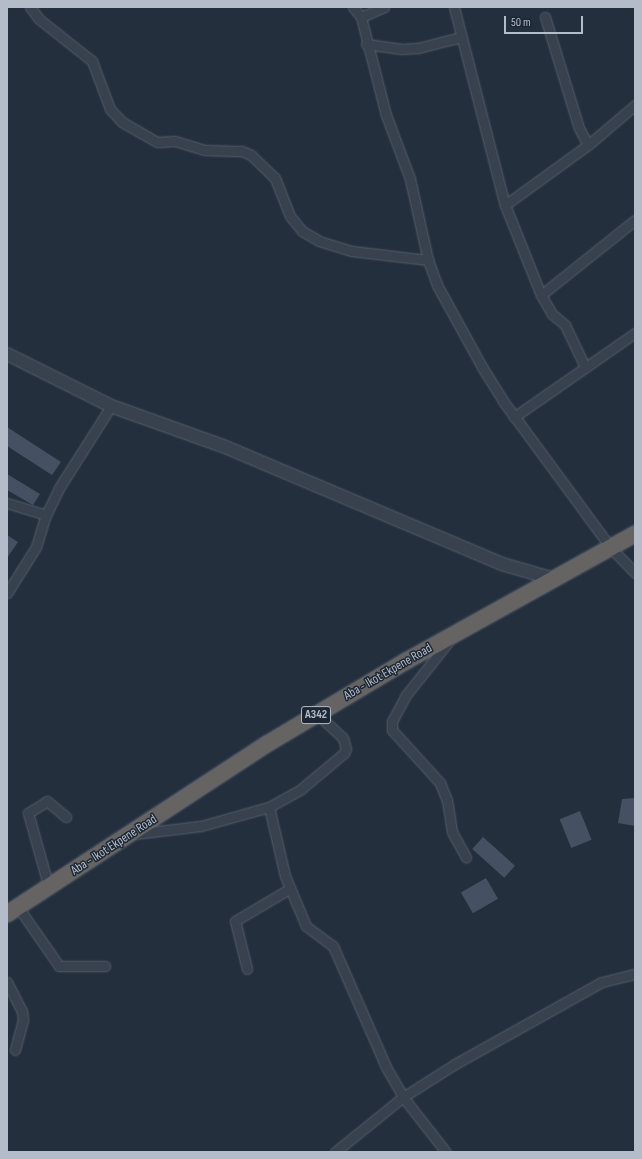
<!DOCTYPE html>
<style>
body{margin:0}
#map{position:relative;width:642px;height:1159px;overflow:hidden;background:#242f3e;font-family:"Sofia Sans Condensed",sans-serif}
div>[style]{position:absolute}
[style*='--x']{left:calc(var(--x)*1px);top:calc(var(--y)*1px);width:calc(var(--w)*1px);rotate:calc(var(--a)*1deg)}
.building>*{inset:0;background:#455162;transform-origin:0 0}
.roads{filter:drop-shadow(0 0 1px #565f6c) drop-shadow(0 0 1px #565f6c)}
.minor>*{height:9px;margin:-4.5px;padding:0 4.5px;transform-origin:4.5px;border-radius:4.5px;background:#38414e}
.tertiary>*{height:12px;margin:-6px;padding:0 6px;transform-origin:6px;border-radius:6px;background:#38414e}
.trunk>*{height:16px;margin:-8px;padding:0 8px;transform-origin:8px;border-radius:8px;background:#656462}
span{translate:-50% -50%;white-space:nowrap;text-align:center;line-height:1.15;-webkit-text-stroke:3px #1d2633;paint-order:stroke}
.shield-label span{padding:1px 3px;background:#1d2633;border:1px solid;border-radius:3px;-webkit-text-stroke-width:0}
.shield-label{font-size:12px;color:#b4bcc9;font-weight:700}
.street-label{font-size:13px;color:#b4bcc9}
.frame{position:absolute;inset:0;border:8px solid #b4bcc9;pointer-events:none}
.scale{position:absolute;left:504px;top:16px;width:79px;height:18px;box-sizing:border-box;border:2px solid #b4bcc9;border-top:0;padding-left:5px;font-size:12px;line-height:14px;white-space:nowrap;color:#b4bcc9;-webkit-text-stroke:3px #1d2633;paint-order:stroke}
</style>
<div id="map">
<div class="building">
<i style="clip-path:polygon(7px 427px,61px 462px,52px 475px,7px 446px)"></i>
<i style="clip-path:polygon(7px 474px,40px 494px,33px 505px,7px 490px)"></i>
<i style="clip-path:polygon(7px 535px,18px 542px,7px 558px)"></i>
<i style="clip-path:polygon(635px 798px,635px 826px,618px 823px,622px 799px)"></i>
<i style="left:580px;top:811px;width:31px;height:22px;rotate:68deg"></i>
<i style="left:483px;top:837px;width:43px;height:16px;rotate:42deg"></i>
<i style="left:486px;top:878px;width:24px;height:29px;rotate:60deg"></i>
</div>
<div class="roads">
<div class="minor">
<i style="--x:30;--y:7;--w:15;--a:53"></i>
<i style="--x:39;--y:19;--w:68;--a:38.4"></i>
<i style="--x:92;--y:61;--w:51;--a:69.4"></i>
<i style="--x:110;--y:109;--w:18;--a:47"></i>
<i style="--x:122;--y:122;--w:40;--a:29.7"></i>
<i style="--x:157;--y:142;--w:18;--a:-3"></i>
<i style="--x:175;--y:141;--w:31;--a:17"></i>
<i style="--x:205;--y:150;--w:37;--a:2"></i>
<i style="--x:242;--y:151;--w:10;--a:24"></i>
<i style="--x:251;--y:155;--w:33;--a:44"></i>
<i style="--x:275;--y:178;--w:41;--a:68.5"></i>
<i style="--x:290;--y:216;--w:19;--a:51"></i>
<i style="--x:302;--y:231;--w:20;--a:30"></i>
<i style="--x:319;--y:241;--w:34;--a:17"></i>
<i style="--x:352;--y:251;--w:77;--a:6.8"></i>
<i style="--x:353;--y:7;--w:13;--a:51"></i>
<i style="--x:361;--y:17;--w:101;--a:75.7"></i>
<i style="--x:386;--y:115;--w:68;--a:69.4"></i>
<i style="--x:410;--y:179;--w:83;--a:77.5"></i>
<i style="--x:428;--y:260;--w:27;--a:70"></i>
<i style="--x:437;--y:285;--w:94;--a:61.2"></i>
<i style="--x:482;--y:367;--w:40;--a:58"></i>
<i style="--x:503;--y:401;--w:182;--a:53.7"></i>
<i style="--x:611;--y:548;--w:35;--a:46"></i>
<i style="--x:454;--y:7;--w:204;--a:75.6"></i>
<i style="--x:505;--y:205;--w:97;--a:68.2"></i>
<i style="--x:541;--y:295;--w:22;--a:60"></i>
<i style="--x:552;--y:314;--w:17;--a:40"></i>
<i style="--x:565;--y:325;--w:47;--a:64.5"></i>
<i style="--x:361;--y:17;--w:25;--a:-23"></i>
<i style="--x:545;--y:17;--w:116;--a:73"></i>
<i style="--x:579;--y:128;--w:19;--a:62"></i>
<i style="--x:588;--y:145;--w:62;--a:-40.4"></i>
<i style="--x:366;--y:44;--w:36;--a:8"></i>
<i style="--x:402;--y:49;--w:16;--a:-4"></i>
<i style="--x:418;--y:48;--w:44;--a:-14.3"></i>
<i style="--x:505;--y:205;--w:102;--a:-35.9"></i>
<i style="--x:541;--y:295;--w:120;--a:-38.6"></i>
<i style="--x:514;--y:417;--w:147;--a:-34.8"></i>
<i style="--x:7;--y:503;--w:41;--a:17.1"></i>
<i style="--x:7;--y:593;--w:54;--a:-57.8"></i>
<i style="--x:36;--y:547;--w:34;--a:-73"></i>
<i style="--x:46;--y:515;--w:30;--a:-64"></i>
<i style="--x:59;--y:488;--w:97;--a:-57.6"></i>
<i style="--x:449;--y:641;--w:69;--a:128.5"></i>
<i style="--x:406;--y:695;--w:30;--a:118"></i>
<i style="--x:392;--y:721;--w:9;--a:90"></i>
<i style="--x:392;--y:730;--w:72;--a:47.8"></i>
<i style="--x:440;--y:783;--w:18;--a:68"></i>
<i style="--x:447;--y:800;--w:32;--a:81"></i>
<i style="--x:452;--y:832;--w:29;--a:61"></i>
<i style="--x:269;--y:807;--w:71;--a:76.9"></i>
<i style="--x:285;--y:876;--w:54;--a:67.2"></i>
<i style="--x:306;--y:926;--w:34;--a:37"></i>
<i style="--x:333;--y:946;--w:132;--a:66.3"></i>
<i style="--x:386;--y:1067;--w:34;--a:60"></i>
<i style="--x:403;--y:1097;--w:70;--a:52"></i>
<i style="--x:134;--y:834;--w:67;--a:-6.8"></i>
<i style="--x:201;--y:826;--w:71;--a:-15.6"></i>
<i style="--x:269;--y:807;--w:37;--a:-29"></i>
<i style="--x:301;--y:789;--w:56;--a:-39.9"></i>
<i style="--x:344;--y:753;--w:4;--a:-63"></i>
<i style="--x:346;--y:749;--w:11;--a:-105"></i>
<i style="--x:343;--y:738;--w:35;--a:-137"></i>
<i style="--x:49;--y:888;--w:78;--a:-105.6"></i>
<i style="--x:28;--y:813;--w:22;--a:-32"></i>
<i style="--x:47;--y:801;--w:25;--a:40"></i>
<i style="--x:18;--y:907;--w:72;--a:55.2"></i>
<i style="--x:59;--y:966;--w:46;--a:0"></i>
<i style="--x:247;--y:969;--w:49;--a:-104"></i>
<i style="--x:235;--y:921;--w:63;--a:-30.7"></i>
<i style="--x:7;--y:982;--w:33;--a:63"></i>
<i style="--x:22;--y:1011;--w:9;--a:84"></i>
<i style="--x:23;--y:1020;--w:31;--a:105"></i>
<i style="--x:335;--y:1152;--w:87;--a:-39"></i>
<i style="--x:403;--y:1097;--w:62;--a:-32.4"></i>
<i style="--x:455;--y:1064;--w:168;--a:-29.2"></i>
<i style="--x:602;--y:982;--w:34;--a:-14"></i>
</div>
<div class="tertiary">
<i style="--x:7;--y:354;--w:116;--a:26.6"></i>
<i style="--x:111;--y:406;--w:119;--a:19.7"></i>
<i style="--x:223;--y:446;--w:303;--a:22.9"></i>
<i style="--x:502;--y:564;--w:54;--a:16.1"></i>
</div>
<div class="trunk">
<i style="--x:7;--y:914;--w:311;--a:-33.2"></i>
<i style="--x:267;--y:744;--w:162;--a:-30.8"></i>
<i style="--x:406;--y:661;--w:262;--a:-29"></i>
</div>
</div>
<div class="shield-label">
<span style="left:316px;top:715px">A342</span>
</div>
<div class="street-label">
<span style="left:388px;top:672px;rotate:-30deg">Aba - Ikot Ekpene Road</span>
<span style="left:114px;top:845px;rotate:-33deg">Aba - Ikot Ekpene Road</span>
</div>
<div class="frame"></div>
<div class="scale">50 m</div>
</div>
